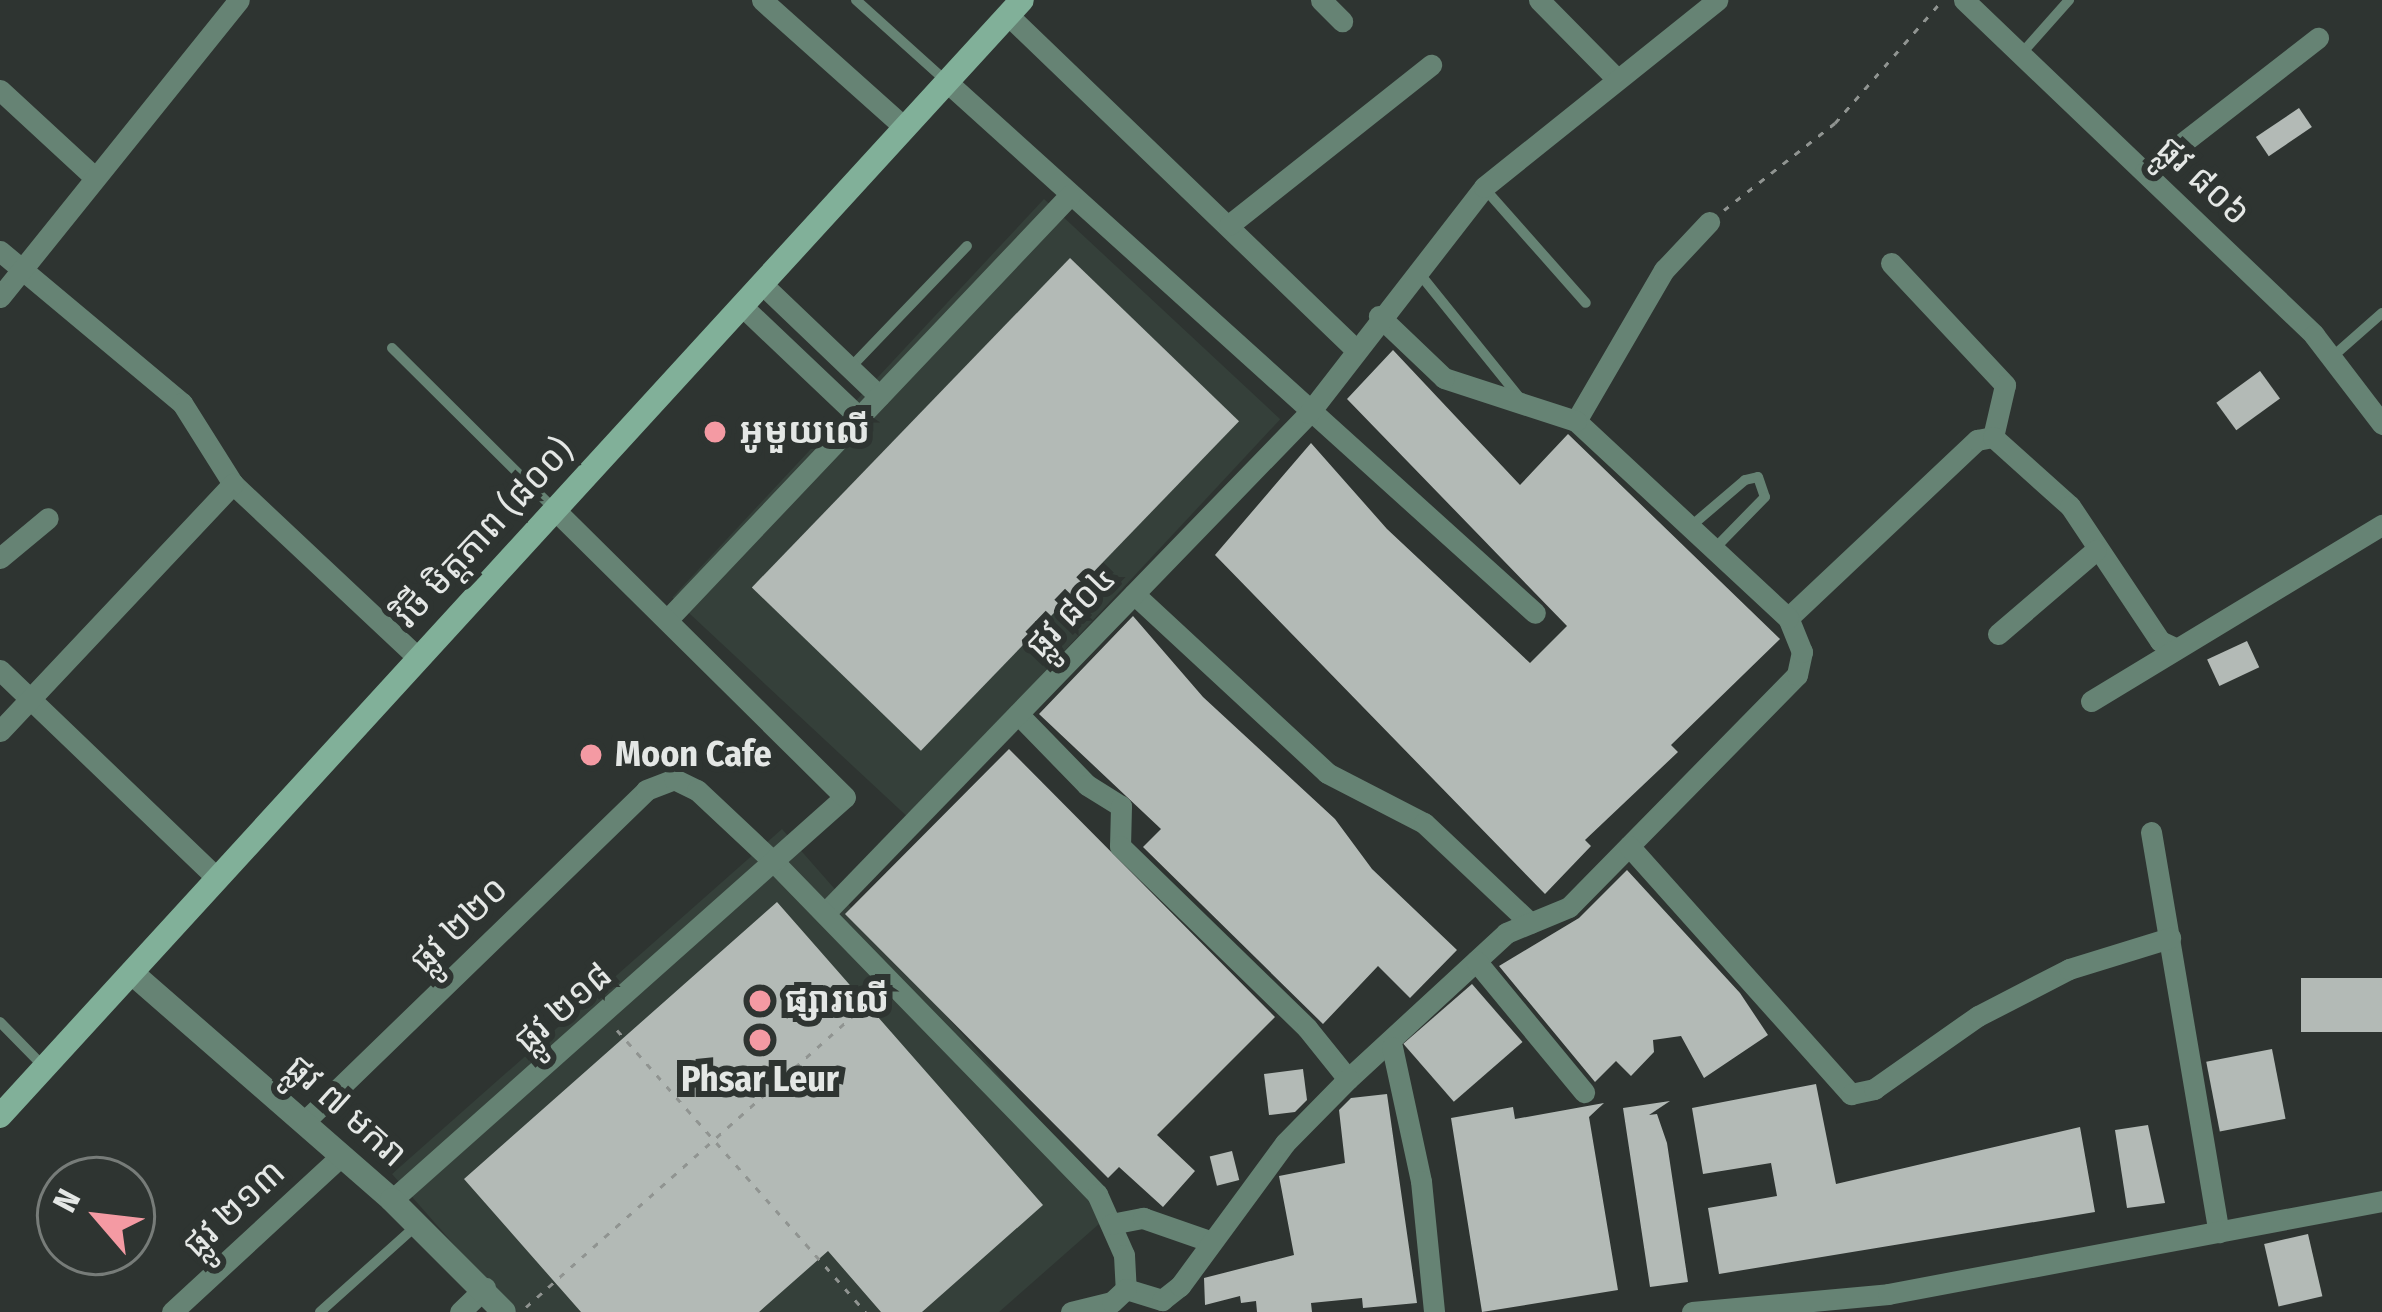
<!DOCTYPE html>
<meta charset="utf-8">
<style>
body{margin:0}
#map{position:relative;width:2382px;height:1312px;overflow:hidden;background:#2e3431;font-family:"Fira Sans Condensed","Noto Sans Khmer",sans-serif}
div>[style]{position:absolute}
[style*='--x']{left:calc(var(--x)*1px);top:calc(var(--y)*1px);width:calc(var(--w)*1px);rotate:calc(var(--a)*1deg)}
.built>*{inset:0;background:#35403a;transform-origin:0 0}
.building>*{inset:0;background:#b3bab6;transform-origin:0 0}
.path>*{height:3px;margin-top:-1.5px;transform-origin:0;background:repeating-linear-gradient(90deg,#909491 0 6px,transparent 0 15px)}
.service>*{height:10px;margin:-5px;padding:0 5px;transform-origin:5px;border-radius:5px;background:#668374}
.minor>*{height:21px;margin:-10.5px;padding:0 10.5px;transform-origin:10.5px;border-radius:10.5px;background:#668374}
.tertiary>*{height:24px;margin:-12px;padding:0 12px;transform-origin:12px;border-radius:12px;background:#668374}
.secondary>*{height:24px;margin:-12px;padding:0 12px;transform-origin:12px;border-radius:12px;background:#81b099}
.dots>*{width:33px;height:33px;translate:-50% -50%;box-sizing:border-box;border:6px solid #2e3431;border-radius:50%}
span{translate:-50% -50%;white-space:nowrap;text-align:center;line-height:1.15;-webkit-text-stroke:12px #2e3431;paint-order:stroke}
.street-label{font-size:36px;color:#e4e7e5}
.poi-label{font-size:36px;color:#e4e7e5;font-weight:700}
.left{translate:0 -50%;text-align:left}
.north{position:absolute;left:36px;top:1156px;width:120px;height:120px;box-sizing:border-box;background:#2e3431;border:3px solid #777c79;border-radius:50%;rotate:298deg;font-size:33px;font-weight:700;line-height:48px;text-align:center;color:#e4e7e5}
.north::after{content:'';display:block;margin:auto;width:42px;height:54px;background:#f49aa3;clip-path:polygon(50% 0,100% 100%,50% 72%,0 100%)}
</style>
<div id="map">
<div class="built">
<i style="left:1044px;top:199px;width:323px;height:545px;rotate:43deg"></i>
<i style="clip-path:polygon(782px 829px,1116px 1209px,999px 1312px,513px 1312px,392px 1174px)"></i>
</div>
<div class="building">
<i style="left:2299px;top:108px;width:23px;height:52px;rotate:56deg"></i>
<i style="left:1070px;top:258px;width:235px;height:458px;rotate:44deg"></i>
<i style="clip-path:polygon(1393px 350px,1520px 485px,1568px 434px,1780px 639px,1671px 745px,1678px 752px,1585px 840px,1591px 846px,1545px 894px,1215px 555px,1311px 443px,1387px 529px,1530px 663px,1567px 626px,1347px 399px)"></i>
<i style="left:2260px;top:371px;width:34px;height:54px;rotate:54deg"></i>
<i style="clip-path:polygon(1133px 616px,1203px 697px,1335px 819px,1372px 869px,1457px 950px,1410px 998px,1378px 966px,1323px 1024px,1143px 847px,1161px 829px,1039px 714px)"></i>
<i style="left:2247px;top:641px;width:29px;height:44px;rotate:65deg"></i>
<i style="clip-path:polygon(1009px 749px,1275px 1017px,1157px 1135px,1195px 1171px,1163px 1207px,1119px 1167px,1108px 1178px,845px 914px)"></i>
<i style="clip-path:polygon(1627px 870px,1740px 993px,1768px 1035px,1704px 1078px,1681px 1036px,1653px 1040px,1654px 1052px,1631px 1076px,1616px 1061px,1595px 1082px,1499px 966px,1579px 918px)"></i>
<i style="clip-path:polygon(777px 902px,1043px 1205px,922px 1312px,881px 1312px,828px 1251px,759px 1312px,581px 1312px,464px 1179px)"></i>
<i style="left:2382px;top:978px;width:54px;height:81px;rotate:90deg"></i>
<i style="left:1472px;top:984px;width:77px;height:91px;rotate:49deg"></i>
<i style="left:2272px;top:1049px;width:71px;height:67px;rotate:79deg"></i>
<i style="clip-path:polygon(1303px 1069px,1307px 1100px,1295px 1112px,1269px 1115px,1264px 1074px)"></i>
<i style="clip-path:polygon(1816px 1084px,1836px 1184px,2080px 1127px,2095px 1212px,1719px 1274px,1708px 1208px,1777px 1196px,1771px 1163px,1703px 1174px,1692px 1108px)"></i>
<i style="clip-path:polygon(1387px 1094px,1417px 1303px,1363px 1308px,1362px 1298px,1311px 1303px,1312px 1312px,1257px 1312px,1256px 1301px,1241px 1303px,1240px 1296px,1205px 1305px,1204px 1278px,1294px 1255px,1279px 1176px,1345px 1163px,1339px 1110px,1351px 1098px)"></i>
<i style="clip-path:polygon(1670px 1101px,1649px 1115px,1657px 1114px,1667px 1143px,1688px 1282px,1650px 1287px,1623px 1108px)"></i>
<i style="clip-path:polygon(1604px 1103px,1589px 1117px,1618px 1290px,1482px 1312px,1451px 1118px,1513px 1107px,1515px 1119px)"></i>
<i style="clip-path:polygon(2148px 1125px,2165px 1203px,2127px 1208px,2115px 1130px)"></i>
<i style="left:1232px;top:1151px;width:30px;height:23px;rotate:76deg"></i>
<i style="left:2308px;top:1234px;width:64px;height:45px;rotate:77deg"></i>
</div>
<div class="path">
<i style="--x:1724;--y:210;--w:141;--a:-38.1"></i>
<i style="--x:1835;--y:123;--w:161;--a:-48.8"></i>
<i style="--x:617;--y:1030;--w:376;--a:48.6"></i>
<i style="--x:526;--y:1307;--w:465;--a:-41.7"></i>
</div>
<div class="service">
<i style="--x:856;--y:0;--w:122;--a:42"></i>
<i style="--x:2022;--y:53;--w:71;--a:-48.4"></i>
<i style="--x:1485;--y:189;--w:152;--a:48.5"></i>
<i style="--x:1419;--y:273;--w:161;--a:51.1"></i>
<i style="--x:392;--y:348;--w:230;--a:44.8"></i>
<i style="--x:2331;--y:358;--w:68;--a:-41.4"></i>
<i style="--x:850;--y:368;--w:169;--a:-46.2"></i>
<i style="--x:1690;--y:527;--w:72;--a:-40.5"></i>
<i style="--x:1745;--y:480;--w:13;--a:-13"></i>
<i style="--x:1758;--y:477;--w:21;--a:71"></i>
<i style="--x:1765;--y:497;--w:73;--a:134.4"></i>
<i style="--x:0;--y:1022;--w:63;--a:45.6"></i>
<i style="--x:320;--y:1312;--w:129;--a:-41.9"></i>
</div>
<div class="minor">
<i style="--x:762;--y:0;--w:192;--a:41.8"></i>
<i style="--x:1321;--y:0;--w:30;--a:45"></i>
<i style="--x:1539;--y:0;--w:108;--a:45.4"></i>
<i style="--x:1964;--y:0;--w:484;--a:43.7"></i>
<i style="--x:2314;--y:335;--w:112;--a:52.6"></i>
<i style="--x:1008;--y:15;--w:483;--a:43.9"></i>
<i style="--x:947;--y:82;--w:792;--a:42.08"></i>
<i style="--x:0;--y:90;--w:125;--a:42.7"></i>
<i style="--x:2145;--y:172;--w:219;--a:-37.8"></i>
<i style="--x:1229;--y:225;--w:258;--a:-38.4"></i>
<i style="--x:0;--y:251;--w:237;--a:39.9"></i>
<i style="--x:182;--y:403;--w:96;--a:57.8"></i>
<i style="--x:233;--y:484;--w:254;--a:43.2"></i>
<i style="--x:1891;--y:263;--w:167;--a:46.9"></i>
<i style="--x:2005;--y:385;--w:53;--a:103"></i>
<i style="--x:762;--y:284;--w:162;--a:43.7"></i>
<i style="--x:0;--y:297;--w:381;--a:-51.2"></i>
<i style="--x:742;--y:306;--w:161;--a:43.5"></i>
<i style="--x:1576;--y:421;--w:175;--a:-59.8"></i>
<i style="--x:1664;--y:270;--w:66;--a:-46.8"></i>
<i style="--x:0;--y:558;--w:62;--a:-39.8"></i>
<i style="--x:1134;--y:594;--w:263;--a:42.8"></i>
<i style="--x:1327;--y:773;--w:109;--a:27.3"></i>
<i style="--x:1424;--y:823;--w:146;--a:43.3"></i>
<i style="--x:1788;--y:618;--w:260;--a:-43.3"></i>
<i style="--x:1977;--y:440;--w:16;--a:-11"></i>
<i style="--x:1993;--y:437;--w:103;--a:41.9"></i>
<i style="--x:2070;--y:506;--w:162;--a:56.3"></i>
<i style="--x:2160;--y:641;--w:14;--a:25"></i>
<i style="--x:667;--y:620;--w:586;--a:-46.52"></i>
<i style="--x:1998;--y:634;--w:129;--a:-40.6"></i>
<i style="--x:0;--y:670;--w:301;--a:43.8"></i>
<i style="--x:2091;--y:701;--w:340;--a:-31.2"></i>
<i style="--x:1018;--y:714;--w:99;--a:45.8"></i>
<i style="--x:1087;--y:785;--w:40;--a:32"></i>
<i style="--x:1121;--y:806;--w:40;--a:91.4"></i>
<i style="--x:1120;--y:846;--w:261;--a:44.2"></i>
<i style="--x:1307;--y:1028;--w:65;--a:51.2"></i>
<i style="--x:1348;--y:1079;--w:215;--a:-42.7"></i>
<i style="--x:1506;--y:933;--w:68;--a:-22.4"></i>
<i style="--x:1569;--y:907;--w:325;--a:-45.5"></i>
<i style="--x:1797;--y:675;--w:24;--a:-78"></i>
<i style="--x:1802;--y:652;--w:37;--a:-112"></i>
<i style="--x:1788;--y:618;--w:289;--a:-137.1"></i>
<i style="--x:1576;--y:421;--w:139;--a:-162"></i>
<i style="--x:1444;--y:378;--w:90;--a:-136.4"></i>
<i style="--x:0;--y:731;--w:340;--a:-46.7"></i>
<i style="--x:2151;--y:832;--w:406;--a:80.4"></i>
<i style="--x:1629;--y:846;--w:333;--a:48.2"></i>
<i style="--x:1851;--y:1094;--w:24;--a:-12"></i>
<i style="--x:1874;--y:1089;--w:127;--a:-35.1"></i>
<i style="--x:1978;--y:1016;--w:102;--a:-27.3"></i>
<i style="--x:2069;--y:969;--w:106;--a:-17.1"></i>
<i style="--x:825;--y:913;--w:696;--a:-45.93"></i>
<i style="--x:1309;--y:413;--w:286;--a:-52.2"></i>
<i style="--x:1484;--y:187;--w:299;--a:-38.7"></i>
<i style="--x:1476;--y:961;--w:170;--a:50.5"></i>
<i style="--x:1392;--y:1047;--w:137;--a:77.8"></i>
<i style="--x:1421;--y:1181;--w:132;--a:84.3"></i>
<i style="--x:305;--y:1121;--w:475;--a:-44.1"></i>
<i style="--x:646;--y:790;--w:30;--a:-21"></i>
<i style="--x:674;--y:779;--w:25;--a:26"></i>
<i style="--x:697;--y:790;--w:110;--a:43.2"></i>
<i style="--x:777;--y:865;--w:459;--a:45.8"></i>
<i style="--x:1097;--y:1194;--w:67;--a:66.1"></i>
<i style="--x:1124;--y:1255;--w:34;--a:87"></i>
<i style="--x:392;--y:1200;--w:606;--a:-41.66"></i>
<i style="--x:845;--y:797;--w:408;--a:-135.3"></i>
<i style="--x:1111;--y:1224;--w:33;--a:-11"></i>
<i style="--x:1143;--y:1218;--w:70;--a:19.2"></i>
<i style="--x:1126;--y:1289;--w:38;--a:17"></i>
<i style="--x:1162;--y:1300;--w:23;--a:-38"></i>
<i style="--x:1180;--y:1286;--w:177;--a:-53.7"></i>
<i style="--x:1285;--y:1143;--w:90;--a:-45.5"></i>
<i style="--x:172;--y:1312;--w:231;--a:-42.7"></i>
<i style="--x:460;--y:1312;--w:35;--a:-44"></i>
<i style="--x:1071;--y:1312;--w:42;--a:-13.7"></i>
<i style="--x:1112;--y:1302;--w:19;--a:-43"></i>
<i style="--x:1692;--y:1312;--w:197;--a:-5.2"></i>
<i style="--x:1888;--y:1294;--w:503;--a:-10.66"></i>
</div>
<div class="tertiary">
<i style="--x:132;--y:973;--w:345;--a:41.1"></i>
<i style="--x:392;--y:1200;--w:158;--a:45"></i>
</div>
<div class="secondary">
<i style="--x:0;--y:1116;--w:1513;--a:-47.52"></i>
</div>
<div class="dots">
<i style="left:715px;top:432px;background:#f49aa3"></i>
<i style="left:591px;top:755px;background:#f49aa3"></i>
<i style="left:760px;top:1001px;background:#f49aa3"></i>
<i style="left:760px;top:1040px;background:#f49aa3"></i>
</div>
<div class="street-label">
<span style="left:2203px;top:181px;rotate:43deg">ផ្លូវ ៨០៦</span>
<span style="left:484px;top:533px;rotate:-47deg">វិថី មិត្តភាព (៨០០)</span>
<span style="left:1071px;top:612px;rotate:-46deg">ផ្លូវ ៨០៤</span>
<span style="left:459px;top:925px;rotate:-44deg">ផ្លូវ ២២០</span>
<span style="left:563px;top:1008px;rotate:-41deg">ផ្លូវ ២១៨</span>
<span style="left:346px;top:1111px;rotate:42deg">ផ្លូវ ៧ មករា</span>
<span style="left:234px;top:1209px;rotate:-43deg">ផ្លូវ ២១៣</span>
</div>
<div class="poi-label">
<span class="left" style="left:739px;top:432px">អូមួយលេី</span>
<span class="left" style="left:615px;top:755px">Moon Cafe</span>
<span class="left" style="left:784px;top:1001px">ផ្សារលើ</span>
<span style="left:760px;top:1080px">Phsar Leur</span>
</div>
<div class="north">N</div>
</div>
